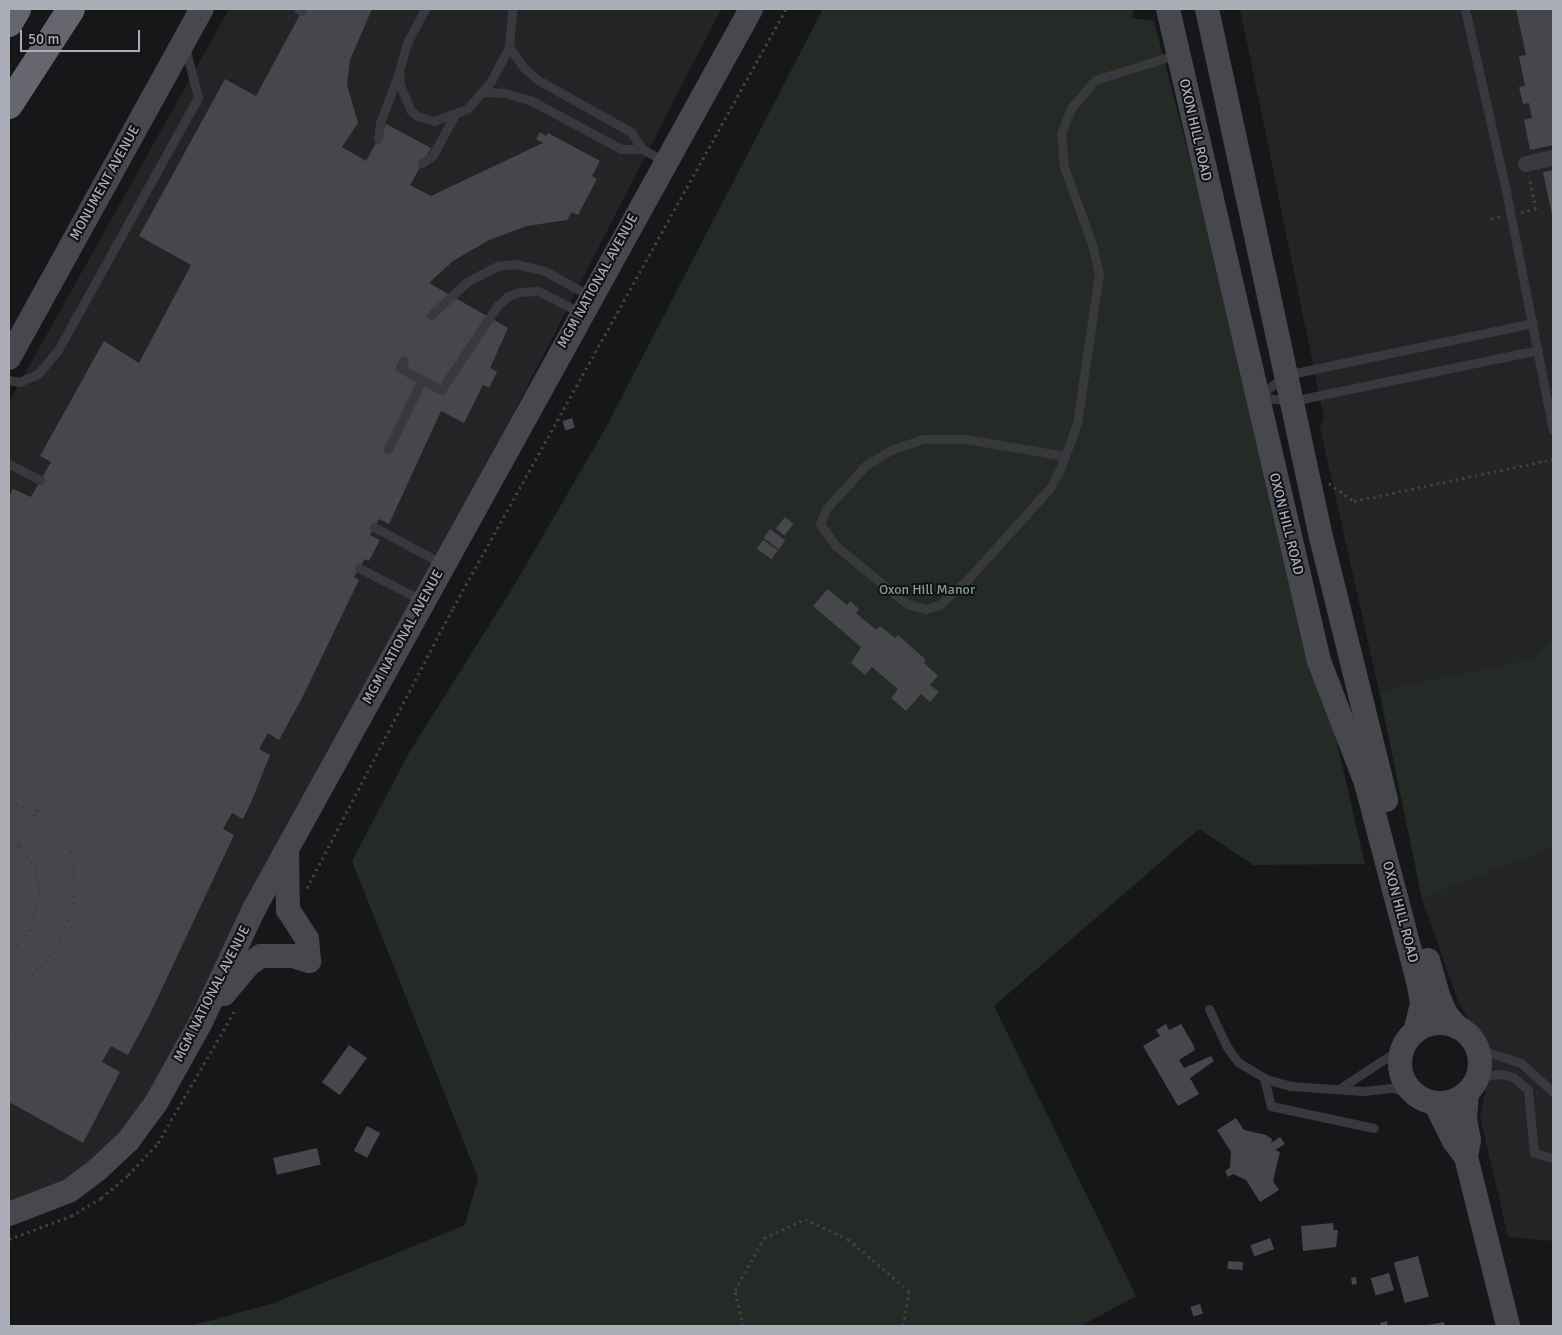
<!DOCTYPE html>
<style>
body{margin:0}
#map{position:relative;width:1562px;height:1335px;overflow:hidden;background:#171719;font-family:Signika,sans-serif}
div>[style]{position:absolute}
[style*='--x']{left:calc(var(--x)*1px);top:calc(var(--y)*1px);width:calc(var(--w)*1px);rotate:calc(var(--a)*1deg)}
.built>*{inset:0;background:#242325}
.green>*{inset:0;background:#242a25}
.building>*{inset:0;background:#47474b;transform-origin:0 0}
.path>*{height:3px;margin-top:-1.5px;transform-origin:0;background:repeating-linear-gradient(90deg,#3f3f44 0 2.5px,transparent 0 6.5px)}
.lane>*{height:9px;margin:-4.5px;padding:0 4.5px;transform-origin:4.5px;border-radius:4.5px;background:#39393d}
.street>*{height:16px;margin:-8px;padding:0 8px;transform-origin:8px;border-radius:8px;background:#39393d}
.secondary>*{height:24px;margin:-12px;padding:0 12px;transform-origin:12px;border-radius:12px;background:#47474d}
.secondary>.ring{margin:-12px;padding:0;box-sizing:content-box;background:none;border:24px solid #47474d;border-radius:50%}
.highway>*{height:28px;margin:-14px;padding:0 14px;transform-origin:14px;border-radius:14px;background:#65666e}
span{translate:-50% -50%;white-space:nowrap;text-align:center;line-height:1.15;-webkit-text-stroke:4px #121214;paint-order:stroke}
.street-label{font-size:14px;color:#abadb7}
.park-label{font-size:14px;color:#849f8a}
.frame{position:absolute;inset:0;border:10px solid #abadb7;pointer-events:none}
.scale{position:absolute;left:20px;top:30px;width:120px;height:22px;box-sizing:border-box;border:2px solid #abadb7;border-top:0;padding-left:6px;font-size:15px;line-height:18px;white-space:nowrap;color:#abadb7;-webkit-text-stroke:4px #121214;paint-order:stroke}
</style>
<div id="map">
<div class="built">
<i style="clip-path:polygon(229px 9px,721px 9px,201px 1022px,128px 1141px,9px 1213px,9px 402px)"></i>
<i style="clip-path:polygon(1240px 9px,1553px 9px,1553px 640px,1529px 659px,1379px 691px,1320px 428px,1324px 418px)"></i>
<i style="clip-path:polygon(1553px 847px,1553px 1241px,1508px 1237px,1480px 1117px,1485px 1093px,1484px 1041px,1459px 1004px,1422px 899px)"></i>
</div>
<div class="green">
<i style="clip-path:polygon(823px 9px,1134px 9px,1132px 18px,1154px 21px,1302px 591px,1365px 864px,1253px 865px,1199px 829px,994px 1006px,1136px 1296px,1081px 1326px,190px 1326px,274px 1303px,465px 1225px,478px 1178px,352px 861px,409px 753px,515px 584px,604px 431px)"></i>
<i style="clip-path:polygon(1553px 640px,1553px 847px,1422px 899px,1379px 691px,1529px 659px)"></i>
</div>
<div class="building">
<i style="clip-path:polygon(303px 9px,372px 9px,350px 60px,347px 85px,358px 123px,342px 147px,366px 161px,386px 124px,431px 148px,410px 185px,431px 196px,543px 143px,536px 139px,540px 132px,546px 136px,548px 133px,600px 161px,592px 176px,597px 179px,578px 215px,572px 212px,567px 220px,527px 226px,489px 240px,453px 261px,429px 283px,508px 328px,490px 368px,497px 372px,489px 388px,483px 385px,464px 423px,441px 411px,389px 524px,379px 519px,370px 535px,380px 540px,369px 561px,365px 559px,354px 577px,359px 580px,302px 698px,279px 740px,268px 733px,259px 749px,270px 755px,252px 800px,243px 819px,232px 813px,223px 829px,234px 835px,151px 1012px,128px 1055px,111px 1046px,102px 1062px,120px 1072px,83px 1143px,9px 1102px,9px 496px,13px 489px,31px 497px,51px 462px,40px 456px,104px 341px,139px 363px,191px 265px,139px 236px,225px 79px,256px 96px)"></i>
<i style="clip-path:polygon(1516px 9px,1553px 9px,1553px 145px,1530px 150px,1524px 120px,1532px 118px,1529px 103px,1523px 104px,1519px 87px,1525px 86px,1519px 56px,1526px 55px)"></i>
<i style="clip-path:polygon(1553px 170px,1553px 215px,1552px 215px,1543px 172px)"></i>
<i style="left:572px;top:418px;width:10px;height:10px;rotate:73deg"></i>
<i style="left:785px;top:517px;width:11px;height:15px;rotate:38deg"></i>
<i style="left:770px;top:529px;width:19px;height:11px;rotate:36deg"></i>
<i style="left:763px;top:540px;width:18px;height:11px;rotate:34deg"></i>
<i style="clip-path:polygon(828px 589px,847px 605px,850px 601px,859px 609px,856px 613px,876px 630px,880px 626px,895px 638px,898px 635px,926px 660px,924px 663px,938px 676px,930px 685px,939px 692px,930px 702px,921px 694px,906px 711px,891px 698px,898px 689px,872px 667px,865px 675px,851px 663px,861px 647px,813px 606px)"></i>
<i style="clip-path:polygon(1166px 1024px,1169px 1030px,1181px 1024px,1193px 1044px,1195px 1050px,1179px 1060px,1184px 1068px,1211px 1056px,1214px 1061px,1190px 1078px,1199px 1094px,1178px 1106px,1143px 1046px,1160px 1036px,1156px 1030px)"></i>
<i style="left:349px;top:1045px;width:22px;height:46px;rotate:36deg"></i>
<i style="clip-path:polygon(1236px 1118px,1244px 1130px,1266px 1135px,1272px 1139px,1271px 1143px,1280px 1137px,1285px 1144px,1275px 1150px,1280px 1152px,1273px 1181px,1279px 1190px,1260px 1202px,1246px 1180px,1233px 1174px,1228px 1177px,1225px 1171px,1230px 1168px,1231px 1152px,1217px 1130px)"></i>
<i style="left:367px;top:1126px;width:15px;height:28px;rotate:28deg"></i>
<i style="left:317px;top:1148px;width:17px;height:45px;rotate:77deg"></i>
<i style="clip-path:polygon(1333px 1223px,1334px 1230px,1338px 1230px,1336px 1247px,1303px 1251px,1301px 1226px)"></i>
<i style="left:1270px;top:1238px;width:12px;height:21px;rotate:70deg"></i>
<i style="left:1418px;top:1256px;width:42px;height:25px;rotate:75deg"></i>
<i style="left:1228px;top:1261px;width:15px;height:8px;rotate:4deg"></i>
<i style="left:1389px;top:1273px;width:18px;height:19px;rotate:74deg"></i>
<i style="left:1356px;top:1277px;width:7px;height:5px;rotate:82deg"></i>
<i style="left:1200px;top:1304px;width:10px;height:10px;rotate:73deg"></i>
<i style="clip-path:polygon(1387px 1321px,1388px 1326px,1381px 1326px,1380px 1323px)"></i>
<i style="clip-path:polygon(1444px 1322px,1445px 1326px,1428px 1326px,1428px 1325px)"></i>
</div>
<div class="path">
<i style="--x:1521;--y:212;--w:15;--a:-11"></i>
<i style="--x:1536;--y:209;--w:33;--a:-102"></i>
<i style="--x:1491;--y:218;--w:9;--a:-6"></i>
<i style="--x:1329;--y:483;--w:31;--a:36"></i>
<i style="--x:1354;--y:501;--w:203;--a:-11.9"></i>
<i style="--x:9;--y:802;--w:29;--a:16"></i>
<i style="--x:37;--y:810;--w:19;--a:39"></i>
<i style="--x:52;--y:822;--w:34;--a:58"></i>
<i style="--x:70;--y:851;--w:31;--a:81"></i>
<i style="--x:75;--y:882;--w:25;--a:95"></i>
<i style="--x:73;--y:907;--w:33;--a:111"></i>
<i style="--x:61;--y:938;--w:32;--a:125"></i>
<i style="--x:43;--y:964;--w:47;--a:136.7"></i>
<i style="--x:9;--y:843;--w:10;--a:11"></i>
<i style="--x:19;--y:845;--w:28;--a:55"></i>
<i style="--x:35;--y:868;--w:25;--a:78"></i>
<i style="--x:40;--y:892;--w:38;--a:105"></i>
<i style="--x:30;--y:929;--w:34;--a:128"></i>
<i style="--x:19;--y:845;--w:44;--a:-62.9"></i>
<i style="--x:307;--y:888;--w:316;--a:-62.5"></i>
<i style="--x:453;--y:608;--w:685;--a:-60.93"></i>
<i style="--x:9;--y:999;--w:40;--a:81.5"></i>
<i style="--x:9;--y:1239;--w:66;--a:-20.4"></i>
<i style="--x:71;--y:1216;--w:35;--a:-31"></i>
<i style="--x:101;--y:1198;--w:35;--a:-40"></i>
<i style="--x:128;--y:1175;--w:44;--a:-46.8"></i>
<i style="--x:158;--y:1143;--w:154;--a:-59.9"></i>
<i style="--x:743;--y:1326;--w:37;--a:-103"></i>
<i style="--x:735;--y:1290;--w:60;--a:-60.9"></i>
<i style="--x:764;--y:1238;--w:45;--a:-24.9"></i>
<i style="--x:805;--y:1219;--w:47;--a:24.9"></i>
<i style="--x:848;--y:1239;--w:80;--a:40.4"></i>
<i style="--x:909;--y:1291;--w:36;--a:100"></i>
</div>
<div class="lane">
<i style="--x:298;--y:9;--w:4;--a:27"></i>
<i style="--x:425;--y:9;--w:38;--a:118"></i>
<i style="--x:407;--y:43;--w:29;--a:106"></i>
<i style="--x:399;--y:71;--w:14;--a:86"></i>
<i style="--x:400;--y:85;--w:28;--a:67"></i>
<i style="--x:411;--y:111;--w:8;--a:40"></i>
<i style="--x:417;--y:116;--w:18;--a:16"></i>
<i style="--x:434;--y:121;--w:35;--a:-20"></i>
<i style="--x:467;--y:109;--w:37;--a:-49"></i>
<i style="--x:491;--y:81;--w:38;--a:-62"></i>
<i style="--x:509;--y:47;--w:38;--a:-85"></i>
<i style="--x:1465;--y:9;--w:181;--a:77.3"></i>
<i style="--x:1505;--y:186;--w:249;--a:78.9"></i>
<i style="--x:509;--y:47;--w:26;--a:54"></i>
<i style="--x:524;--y:68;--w:18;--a:41"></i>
<i style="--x:538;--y:80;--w:107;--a:29.2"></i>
<i style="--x:631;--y:132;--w:20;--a:57"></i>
<i style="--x:642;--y:149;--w:25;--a:29"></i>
<i style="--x:482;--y:92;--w:23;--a:2"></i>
<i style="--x:505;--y:93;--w:26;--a:16"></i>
<i style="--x:530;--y:100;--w:103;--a:28.3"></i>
<i style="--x:621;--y:149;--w:21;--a:0"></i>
<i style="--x:378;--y:139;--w:16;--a:-83"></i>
<i style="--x:380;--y:123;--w:51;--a:-69.4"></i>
<i style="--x:422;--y:163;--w:14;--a:-36"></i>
<i style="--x:433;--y:155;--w:44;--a:-61.7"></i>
<i style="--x:431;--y:315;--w:50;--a:-42.6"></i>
<i style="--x:468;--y:281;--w:34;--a:-27"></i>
<i style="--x:498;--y:266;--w:17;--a:-7"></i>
<i style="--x:515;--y:264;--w:31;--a:13"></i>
<i style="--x:545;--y:271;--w:51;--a:29.1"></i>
<i style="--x:404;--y:360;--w:9;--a:117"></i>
<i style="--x:400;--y:368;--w:47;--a:28.2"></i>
<i style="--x:441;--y:390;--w:102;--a:-56.2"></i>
<i style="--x:498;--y:305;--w:13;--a:-42"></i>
<i style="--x:508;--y:296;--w:12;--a:-20"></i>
<i style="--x:519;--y:292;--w:19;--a:-3"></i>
<i style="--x:538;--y:291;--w:48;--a:27.1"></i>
<i style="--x:9;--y:380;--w:10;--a:11"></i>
<i style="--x:19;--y:382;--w:21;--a:-23"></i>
<i style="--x:38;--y:374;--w:31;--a:-50"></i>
<i style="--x:58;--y:350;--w:289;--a:-61"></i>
<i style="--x:198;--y:97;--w:52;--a:-104.6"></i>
<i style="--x:1259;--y:396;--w:34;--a:-38"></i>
<i style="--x:1286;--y:375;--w:252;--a:-11.9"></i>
<i style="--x:1259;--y:397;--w:33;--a:7"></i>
<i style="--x:1292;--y:401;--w:251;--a:-11.7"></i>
<i style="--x:388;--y:449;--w:77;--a:-63.8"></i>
<i style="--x:1065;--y:456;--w:100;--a:-170.3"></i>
<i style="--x:966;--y:439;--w:43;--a:180"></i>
<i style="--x:923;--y:439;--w:34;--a:161"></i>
<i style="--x:891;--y:450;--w:29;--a:149"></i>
<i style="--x:866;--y:465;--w:59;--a:132.3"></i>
<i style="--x:826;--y:509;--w:16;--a:112"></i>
<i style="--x:820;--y:524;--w:26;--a:54"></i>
<i style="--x:835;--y:545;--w:66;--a:39.5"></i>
<i style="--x:886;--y:587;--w:27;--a:39"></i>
<i style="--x:907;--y:604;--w:20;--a:15"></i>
<i style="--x:926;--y:609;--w:14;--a:-17"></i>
<i style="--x:939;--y:605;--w:39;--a:-42"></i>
<i style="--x:968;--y:579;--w:122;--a:-48"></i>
<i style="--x:1050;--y:488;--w:21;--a:-62"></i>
<i style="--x:1060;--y:469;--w:34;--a:-69"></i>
<i style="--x:1072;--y:437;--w:15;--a:-70"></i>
<i style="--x:1077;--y:423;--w:151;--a:-81.6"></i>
<i style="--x:1099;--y:274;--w:28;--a:-103"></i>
<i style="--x:1093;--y:247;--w:85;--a:-109.9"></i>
<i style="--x:1064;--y:167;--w:33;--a:-95"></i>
<i style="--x:1061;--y:134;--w:28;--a:-69"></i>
<i style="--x:1071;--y:108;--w:37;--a:-49"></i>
<i style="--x:1095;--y:80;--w:87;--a:-17.4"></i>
<i style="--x:9;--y:464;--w:35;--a:27"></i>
<i style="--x:374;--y:527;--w:78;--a:28.2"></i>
<i style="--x:359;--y:568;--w:72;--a:27.3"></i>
<i style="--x:1209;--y:1009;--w:42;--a:64.7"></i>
<i style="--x:1227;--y:1047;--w:19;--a:54"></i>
<i style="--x:1238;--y:1062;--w:33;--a:31"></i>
<i style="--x:1266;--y:1079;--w:26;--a:16"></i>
<i style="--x:1291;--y:1086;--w:72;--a:4"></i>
<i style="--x:1363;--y:1091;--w:31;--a:-6"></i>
<i style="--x:1394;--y:1088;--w:24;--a:19"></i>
<i style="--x:1478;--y:1049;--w:45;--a:18"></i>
<i style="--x:1521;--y:1063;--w:43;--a:42.2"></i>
<i style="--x:1477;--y:1077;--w:25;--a:-7"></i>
<i style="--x:1502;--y:1074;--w:11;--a:15"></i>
<i style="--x:1513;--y:1077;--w:20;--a:41"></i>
<i style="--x:1528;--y:1090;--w:63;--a:84.6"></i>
<i style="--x:1534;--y:1153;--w:20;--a:15"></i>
<i style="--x:1264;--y:1078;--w:29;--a:76"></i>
<i style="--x:1271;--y:1106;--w:105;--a:12.1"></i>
<i style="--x:1339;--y:1089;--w:77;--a:-33.3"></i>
</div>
<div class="street">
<i style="--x:1526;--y:164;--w:28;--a:-13"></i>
</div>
<div class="secondary">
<i style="--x:1168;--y:9;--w:669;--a:76.96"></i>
<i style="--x:1319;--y:661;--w:131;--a:68.9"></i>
<i style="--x:1366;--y:783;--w:209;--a:75.3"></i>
<i style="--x:1419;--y:985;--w:19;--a:81"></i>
<i style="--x:1422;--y:1004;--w:29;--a:104"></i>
<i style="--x:1207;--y:9;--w:540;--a:77.82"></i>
<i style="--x:1321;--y:537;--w:271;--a:76.1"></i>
<i style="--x:9;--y:358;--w:399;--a:-61.1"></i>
<i style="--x:1428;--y:960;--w:37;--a:74"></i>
<i style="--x:1438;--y:996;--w:20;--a:66"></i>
<i style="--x:1446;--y:1014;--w:17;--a:50"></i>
<i style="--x:224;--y:994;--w:38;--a:-50"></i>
<i style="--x:248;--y:965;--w:16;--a:-35"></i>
<i style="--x:261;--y:956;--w:32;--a:0"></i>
<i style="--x:293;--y:956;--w:17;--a:17"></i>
<i style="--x:309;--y:961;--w:22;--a:-95"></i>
<i style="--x:307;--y:939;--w:35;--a:-123"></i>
<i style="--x:288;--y:910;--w:59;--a:-91"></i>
<i class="ring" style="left:1400px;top:1023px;width:56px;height:56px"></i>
<i style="--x:1435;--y:1103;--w:42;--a:63.4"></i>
<i style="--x:1454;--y:1141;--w:20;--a:53"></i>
<i style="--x:1466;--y:1157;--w:174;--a:76"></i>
<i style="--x:1466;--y:1157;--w:17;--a:-80"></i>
<i style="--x:1469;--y:1140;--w:20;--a:-101"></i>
<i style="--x:1465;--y:1120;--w:27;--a:-86"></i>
<i style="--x:9;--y:1214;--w:64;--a:-21"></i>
<i style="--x:69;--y:1191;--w:36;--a:-37"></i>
<i style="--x:98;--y:1169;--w:41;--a:-43"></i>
<i style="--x:128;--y:1141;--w:47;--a:-53.6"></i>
<i style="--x:156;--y:1103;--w:93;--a:-60.9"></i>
<i style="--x:201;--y:1022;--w:125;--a:-64.9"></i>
<i style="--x:254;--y:909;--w:1028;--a:-61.09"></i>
</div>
<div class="highway">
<i style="--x:9;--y:23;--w:16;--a:-60"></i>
<i style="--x:9;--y:105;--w:114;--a:-57.1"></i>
</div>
<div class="street-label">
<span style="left:1195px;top:130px;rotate:77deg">OXON HILL ROAD</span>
<span style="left:105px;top:183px;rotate:-61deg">MONUMENT AVENUE</span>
<span style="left:598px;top:281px;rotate:-61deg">MGM NATIONAL AVENUE</span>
<span style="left:1286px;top:524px;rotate:76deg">OXON HILL ROAD</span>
<span style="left:403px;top:637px;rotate:-61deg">MGM NATIONAL AVENUE</span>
<span style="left:1400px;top:912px;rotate:75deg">OXON HILL ROAD</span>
<span style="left:212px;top:994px;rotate:-63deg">MGM NATIONAL AVENUE</span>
</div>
<div class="park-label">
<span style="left:927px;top:590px">Oxon Hill Manor</span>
</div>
<div class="frame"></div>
<div class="scale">50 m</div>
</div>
